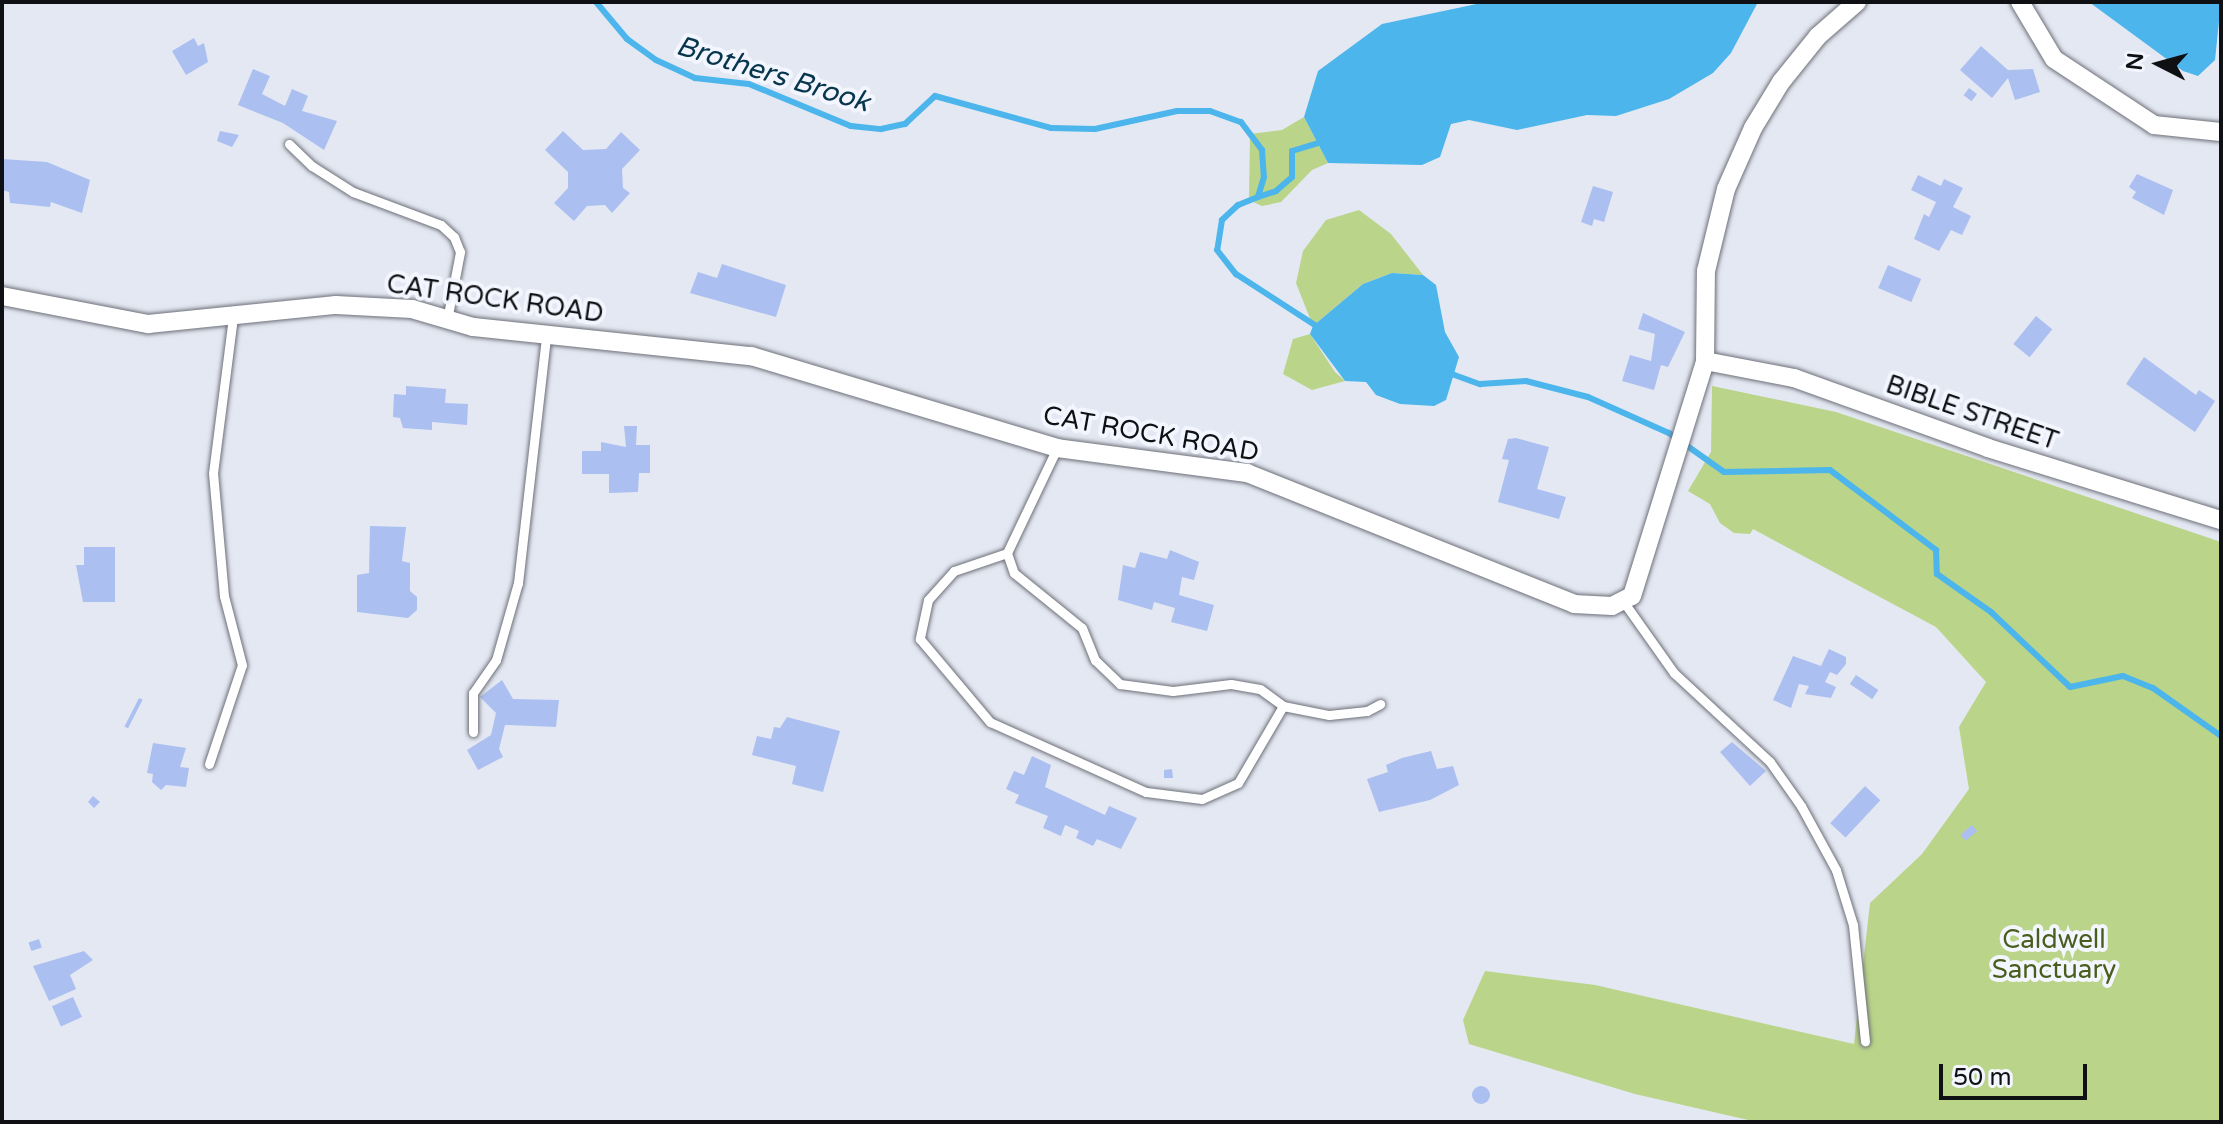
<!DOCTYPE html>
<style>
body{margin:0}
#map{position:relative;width:2223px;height:1124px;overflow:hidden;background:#e4e8f2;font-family:"Varela Round",sans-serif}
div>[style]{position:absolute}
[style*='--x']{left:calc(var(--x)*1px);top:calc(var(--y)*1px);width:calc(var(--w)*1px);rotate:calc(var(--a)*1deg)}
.green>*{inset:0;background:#bad489}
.water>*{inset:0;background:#4cb5ec}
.stream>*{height:6px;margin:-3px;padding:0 3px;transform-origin:3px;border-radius:3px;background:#4cb5ec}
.building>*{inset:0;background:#abbff1;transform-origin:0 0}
.round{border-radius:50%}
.roads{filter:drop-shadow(0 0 2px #6d7079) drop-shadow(0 0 2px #6d7079)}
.service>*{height:9px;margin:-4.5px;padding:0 4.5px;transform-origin:4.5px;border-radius:4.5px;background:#fff}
.minor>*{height:18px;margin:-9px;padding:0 9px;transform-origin:9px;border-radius:9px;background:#fff}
span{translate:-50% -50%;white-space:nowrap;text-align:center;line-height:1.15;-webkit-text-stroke:8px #f3f6fe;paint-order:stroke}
.street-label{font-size:26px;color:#0e1013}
.park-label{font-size:26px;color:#495d1c}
.water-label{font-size:28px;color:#08374d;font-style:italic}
.frame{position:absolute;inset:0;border:4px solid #0e1013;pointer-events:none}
.north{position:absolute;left:2119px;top:24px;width:80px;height:80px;-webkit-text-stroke:6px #f3f6fe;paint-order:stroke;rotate:276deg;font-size:22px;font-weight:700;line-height:32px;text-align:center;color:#0e1013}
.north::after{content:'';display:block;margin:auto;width:28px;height:36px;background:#0e1013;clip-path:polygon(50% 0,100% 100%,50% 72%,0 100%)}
.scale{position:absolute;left:1939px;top:1064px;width:148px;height:36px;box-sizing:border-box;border:4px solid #0e1013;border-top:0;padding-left:10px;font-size:24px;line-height:28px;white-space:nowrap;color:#0e1013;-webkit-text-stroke:6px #f3f6fe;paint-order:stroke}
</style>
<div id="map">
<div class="green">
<i style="clip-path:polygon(1304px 117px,1328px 163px,1312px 170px,1281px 202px,1262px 206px,1249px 200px,1250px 134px,1282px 130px)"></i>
<i style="clip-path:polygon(1359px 210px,1391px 234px,1423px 275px,1392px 273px,1363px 284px,1313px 326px,1296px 283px,1303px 251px,1326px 220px)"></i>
<i style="clip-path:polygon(1310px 334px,1335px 372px,1345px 381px,1312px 390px,1283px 374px,1293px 339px)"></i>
<i style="clip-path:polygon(1712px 386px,1836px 412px,2221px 542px,2221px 1122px,1757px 1122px,1635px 1094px,1469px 1044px,1463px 1020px,1485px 971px,1595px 985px,1854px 1044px,1870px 903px,1922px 854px,1969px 789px,1959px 727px,1986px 682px,1936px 627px,1753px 529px,1750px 534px,1734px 533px,1720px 523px,1710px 504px,1688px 491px,1711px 452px)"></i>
</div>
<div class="water">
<i style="clip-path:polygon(1486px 2px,1758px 2px,1731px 53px,1713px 73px,1669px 99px,1616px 116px,1587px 115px,1517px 130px,1469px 120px,1451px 124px,1440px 157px,1422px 165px,1328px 163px,1304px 117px,1318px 71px,1382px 24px)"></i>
<i style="clip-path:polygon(2089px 2px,2221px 2px,2215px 60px,2198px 76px,2183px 71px)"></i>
<i style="clip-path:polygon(1392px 273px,1423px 275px,1436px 285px,1445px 332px,1459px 357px,1446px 400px,1434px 406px,1400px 404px,1376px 395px,1366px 382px,1345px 381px,1310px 334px,1313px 326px,1363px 284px)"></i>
</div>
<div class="stream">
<i style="--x:596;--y:2;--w:48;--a:50"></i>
<i style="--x:627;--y:39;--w:36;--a:36"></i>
<i style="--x:656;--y:60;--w:43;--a:24.8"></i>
<i style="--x:695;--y:78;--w:54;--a:6.3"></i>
<i style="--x:749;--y:84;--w:110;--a:22.4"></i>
<i style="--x:851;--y:126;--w:30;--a:6"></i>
<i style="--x:881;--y:129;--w:25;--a:-12"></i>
<i style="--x:905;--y:124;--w:41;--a:-43"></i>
<i style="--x:935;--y:96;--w:120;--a:15.4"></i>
<i style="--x:1051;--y:128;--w:44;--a:1.3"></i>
<i style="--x:1095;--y:129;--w:84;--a:-12.4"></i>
<i style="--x:1177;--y:111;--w:33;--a:0"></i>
<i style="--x:1210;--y:111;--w:33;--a:20"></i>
<i style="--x:1241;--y:122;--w:35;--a:53"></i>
<i style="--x:1262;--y:150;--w:27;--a:86"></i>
<i style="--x:1264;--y:177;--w:21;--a:107"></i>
<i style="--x:1258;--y:197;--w:22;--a:158"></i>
<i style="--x:1238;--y:205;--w:22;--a:137"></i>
<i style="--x:1222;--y:220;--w:30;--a:99"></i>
<i style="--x:1217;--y:250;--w:31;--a:52"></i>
<i style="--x:1236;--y:274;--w:98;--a:32.9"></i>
<i style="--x:1258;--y:197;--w:19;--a:-18"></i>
<i style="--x:1276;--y:191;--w:21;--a:-41"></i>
<i style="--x:1292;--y:177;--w:26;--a:-90"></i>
<i style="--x:1292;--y:151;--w:34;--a:-17"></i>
<i style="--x:1449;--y:373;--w:33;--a:20"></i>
<i style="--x:1480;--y:384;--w:46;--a:-3.7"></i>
<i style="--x:1526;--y:381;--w:64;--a:14.5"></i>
<i style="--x:1588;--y:397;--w:89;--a:24"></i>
<i style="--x:1669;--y:433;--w:67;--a:35.3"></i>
<i style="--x:1724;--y:472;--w:106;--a:-1.1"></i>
<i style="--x:1830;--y:470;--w:133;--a:37"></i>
<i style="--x:1936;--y:550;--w:24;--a:88"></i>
<i style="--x:1937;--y:574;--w:66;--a:35.1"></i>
<i style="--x:1991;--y:612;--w:109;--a:43.5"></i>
<i style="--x:2070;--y:687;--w:54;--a:-11.7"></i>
<i style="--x:2123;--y:676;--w:32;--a:22"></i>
<i style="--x:2153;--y:688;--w:83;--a:35.2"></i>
</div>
<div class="building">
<i style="clip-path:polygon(194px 38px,198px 46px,204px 43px,208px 62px,186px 75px,172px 51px)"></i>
<i style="clip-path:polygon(1981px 46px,2008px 70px,2033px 69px,2040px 92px,2015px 100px,2008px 78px,1992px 98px,1960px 70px)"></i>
<i style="clip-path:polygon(253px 69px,270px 76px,262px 94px,285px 106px,292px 89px,308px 96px,302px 111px,337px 121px,324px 150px,283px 123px,238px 105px)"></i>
<i style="left:1969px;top:88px;width:10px;height:9px;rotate:37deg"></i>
<i style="clip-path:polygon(220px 131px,239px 135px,232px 147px,217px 141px)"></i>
<i style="clip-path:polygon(563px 131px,583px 150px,606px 149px,621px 132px,640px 150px,622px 169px,623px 188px,630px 193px,612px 213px,605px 205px,587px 206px,574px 221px,554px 203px,568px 188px,568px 172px,545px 150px)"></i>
<i style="clip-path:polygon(2px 159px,47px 162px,90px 180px,82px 213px,51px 202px,50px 207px,10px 203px,9px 192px,2px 190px)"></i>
<i style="clip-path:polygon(2137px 174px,2173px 190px,2164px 215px,2132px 198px,2136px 192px,2129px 187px)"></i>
<i style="clip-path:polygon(1918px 175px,1941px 186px,1944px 179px,1963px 188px,1953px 207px,1971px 216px,1962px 235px,1951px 230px,1939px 251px,1914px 239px,1924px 214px,1929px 217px,1936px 202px,1911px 190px)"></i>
<i style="clip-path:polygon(1593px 186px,1613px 192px,1604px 222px,1594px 219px,1592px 226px,1581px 222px)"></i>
<i style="clip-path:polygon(722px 264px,786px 285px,776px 317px,690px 293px,698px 272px,717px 278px)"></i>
<i style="left:1888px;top:265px;width:36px;height:25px;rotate:23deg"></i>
<i style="clip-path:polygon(1643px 313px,1685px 332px,1668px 367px,1661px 365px,1654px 390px,1622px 381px,1630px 355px,1651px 361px,1655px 334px,1638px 329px)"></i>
<i style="left:2036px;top:316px;width:21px;height:36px;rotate:39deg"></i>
<i style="clip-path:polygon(2144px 357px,2196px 395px,2199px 390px,2215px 401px,2195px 432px,2126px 384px)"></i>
<i style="clip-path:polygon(406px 386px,446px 389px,445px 403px,468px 404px,467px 425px,432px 422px,432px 430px,403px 428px,400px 418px,393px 417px,394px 394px,406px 395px)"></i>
<i style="clip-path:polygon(624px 426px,637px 426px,636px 445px,650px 445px,650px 473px,639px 473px,638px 492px,609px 493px,609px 474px,582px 474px,582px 451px,601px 451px,601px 442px,626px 447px)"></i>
<i style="clip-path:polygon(1516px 438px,1549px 447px,1537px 489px,1566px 497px,1559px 519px,1498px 502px,1509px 460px,1502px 459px,1508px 439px)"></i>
<i style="clip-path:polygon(370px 526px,406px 527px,402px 561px,410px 563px,410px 591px,417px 597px,417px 610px,408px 618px,357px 612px,357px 575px,369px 573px)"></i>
<i style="clip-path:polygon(84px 547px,115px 547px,115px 602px,83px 602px,76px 565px,84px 565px)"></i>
<i style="clip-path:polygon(1170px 550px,1199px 562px,1194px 580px,1182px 577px,1179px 595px,1214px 605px,1207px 631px,1171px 622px,1175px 608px,1154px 602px,1152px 610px,1118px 600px,1123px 565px,1135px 568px,1140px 552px,1167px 559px)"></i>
<i style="clip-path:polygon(1829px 649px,1846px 657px,1846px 664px,1837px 675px,1830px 672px,1825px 682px,1836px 687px,1831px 698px,1805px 694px,1809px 686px,1799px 684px,1791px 708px,1773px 700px,1793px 656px,1821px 666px)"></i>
<i style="left:1856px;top:675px;width:27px;height:11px;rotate:34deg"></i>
<i style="clip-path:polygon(502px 680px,513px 699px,559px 700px,556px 727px,505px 725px,499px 749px,503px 757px,478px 770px,467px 750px,491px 735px,496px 713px,480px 697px)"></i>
<i style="left:139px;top:698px;width:4px;height:32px;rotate:27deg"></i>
<i style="clip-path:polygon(787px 717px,840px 731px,823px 792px,792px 784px,796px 766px,752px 755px,757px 736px,771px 739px,774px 727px,780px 728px)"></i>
<i style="clip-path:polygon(1732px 742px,1766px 771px,1750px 786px,1720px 752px)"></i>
<i style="clip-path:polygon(153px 743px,186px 748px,180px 767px,189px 768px,186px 787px,166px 785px,161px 790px,152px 782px,153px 774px,147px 773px)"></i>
<i style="clip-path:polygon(1431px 751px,1437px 769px,1453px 766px,1459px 785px,1430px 800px,1379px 812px,1367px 779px,1388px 772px,1386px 765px,1402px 758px)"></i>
<i style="clip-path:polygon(1032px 756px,1051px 765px,1045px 787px,1105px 815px,1109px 806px,1137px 818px,1121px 849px,1097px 839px,1093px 846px,1076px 838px,1079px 831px,1065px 825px,1061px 836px,1043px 828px,1048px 816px,1015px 803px,1019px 795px,1006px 789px,1014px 771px,1024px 775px)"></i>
<i style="clip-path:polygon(1172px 769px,1173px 778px,1164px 778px,1164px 770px)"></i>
<i style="left:1865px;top:786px;width:21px;height:51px;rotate:43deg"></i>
<i style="clip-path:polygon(93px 796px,100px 802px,94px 808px,88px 802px)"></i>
<i style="left:1972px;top:825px;width:8px;height:15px;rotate:50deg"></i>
<i style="left:39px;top:939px;width:9px;height:11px;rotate:72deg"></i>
<i style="clip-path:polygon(84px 951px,93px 960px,70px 975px,76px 989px,49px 1001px,33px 966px)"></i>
<i style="left:73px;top:997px;width:22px;height:23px;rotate:66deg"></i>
<i class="round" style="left:1472px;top:1086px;width:18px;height:18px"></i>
</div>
<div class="roads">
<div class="service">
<i style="--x:289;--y:144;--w:32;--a:44"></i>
<i style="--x:312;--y:166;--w:49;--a:32.4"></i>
<i style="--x:353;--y:192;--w:94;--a:20.6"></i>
<i style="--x:441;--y:225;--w:18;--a:43"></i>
<i style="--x:454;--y:237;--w:16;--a:68"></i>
<i style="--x:460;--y:252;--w:69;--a:100.8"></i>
<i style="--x:1057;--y:448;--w:116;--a:115.5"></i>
<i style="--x:1007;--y:553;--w:56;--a:161.2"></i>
<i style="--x:954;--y:571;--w:39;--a:132"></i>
<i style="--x:928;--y:600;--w:40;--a:102"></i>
<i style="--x:920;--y:639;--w:109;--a:49.9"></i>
<i style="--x:990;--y:722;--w:171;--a:24.2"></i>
<i style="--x:1146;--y:792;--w:56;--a:7.1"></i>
<i style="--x:1202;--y:799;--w:39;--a:-24"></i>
<i style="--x:1238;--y:783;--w:89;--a:-59.7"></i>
<i style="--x:1283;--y:706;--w:47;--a:11.1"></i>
<i style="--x:1329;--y:715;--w:38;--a:-6"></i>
<i style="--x:1367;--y:711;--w:15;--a:-28"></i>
<i style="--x:1007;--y:553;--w:21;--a:71"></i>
<i style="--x:1014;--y:573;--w:87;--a:39"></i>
<i style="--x:1082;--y:628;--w:35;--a:68"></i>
<i style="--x:1095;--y:660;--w:35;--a:44"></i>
<i style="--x:1120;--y:684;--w:53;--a:7.5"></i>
<i style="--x:1173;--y:691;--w:58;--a:-6.9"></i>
<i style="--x:1231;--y:684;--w:29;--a:10"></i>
<i style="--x:1260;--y:689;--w:29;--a:36"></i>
<i style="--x:1623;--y:601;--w:88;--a:54.7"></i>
<i style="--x:1674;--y:673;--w:131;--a:42.8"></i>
<i style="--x:1770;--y:762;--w:54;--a:54.8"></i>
<i style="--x:1801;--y:806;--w:73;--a:61.3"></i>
<i style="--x:1836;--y:870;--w:58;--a:72.8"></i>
<i style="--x:1853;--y:925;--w:117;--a:84.1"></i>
<i style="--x:473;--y:732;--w:39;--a:-90"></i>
<i style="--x:473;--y:693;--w:40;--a:-55.1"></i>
<i style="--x:496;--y:660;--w:80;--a:-74.1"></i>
<i style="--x:518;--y:583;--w:248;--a:-83.5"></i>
<i style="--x:209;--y:764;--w:104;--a:-71.6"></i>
<i style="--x:242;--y:665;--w:71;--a:-104.6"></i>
<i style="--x:224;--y:596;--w:123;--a:-95.1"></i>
<i style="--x:213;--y:473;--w:158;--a:-82.7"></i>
</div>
<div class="minor">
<i style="--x:2020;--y:2;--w:66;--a:59.2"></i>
<i style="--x:2054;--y:59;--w:120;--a:33.4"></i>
<i style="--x:2154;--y:125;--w:67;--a:6"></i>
<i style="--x:2;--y:296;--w:149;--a:10.9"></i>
<i style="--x:148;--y:324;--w:189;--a:-5.8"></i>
<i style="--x:336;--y:305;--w:76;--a:3"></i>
<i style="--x:412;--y:309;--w:64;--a:16.4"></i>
<i style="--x:473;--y:327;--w:280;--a:6"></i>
<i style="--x:751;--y:356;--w:320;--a:16.7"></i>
<i style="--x:1057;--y:448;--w:192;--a:7.5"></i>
<i style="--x:1247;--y:473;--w:352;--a:21.8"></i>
<i style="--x:1574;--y:604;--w:38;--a:3"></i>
<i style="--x:1612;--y:606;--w:22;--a:-27"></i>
<i style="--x:1632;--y:596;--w:246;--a:-72.7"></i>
<i style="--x:1705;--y:361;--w:90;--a:-89.4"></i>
<i style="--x:1706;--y:271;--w:84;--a:-76.3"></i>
<i style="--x:1726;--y:189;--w:67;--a:-66.1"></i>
<i style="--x:1753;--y:128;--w:54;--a:-58.7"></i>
<i style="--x:1781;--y:82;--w:59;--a:-51.2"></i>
<i style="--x:1818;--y:36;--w:52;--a:-41.1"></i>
<i style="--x:1705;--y:361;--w:91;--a:10.8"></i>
<i style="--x:1794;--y:378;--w:206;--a:19.8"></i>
<i style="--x:1988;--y:448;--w:244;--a:17.2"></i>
</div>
</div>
<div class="street-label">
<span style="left:495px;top:299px;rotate:8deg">CAT ROCK ROAD</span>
<span style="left:1972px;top:413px;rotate:19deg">BIBLE STREET</span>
<span style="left:1151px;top:434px;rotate:10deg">CAT ROCK ROAD</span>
</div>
<div class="park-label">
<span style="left:2054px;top:955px">Caldwell<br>Sanctuary</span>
</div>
<div class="water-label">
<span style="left:773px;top:74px;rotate:17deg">Brothers Brook</span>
</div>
<div class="frame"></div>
<div class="north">N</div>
<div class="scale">50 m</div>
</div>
